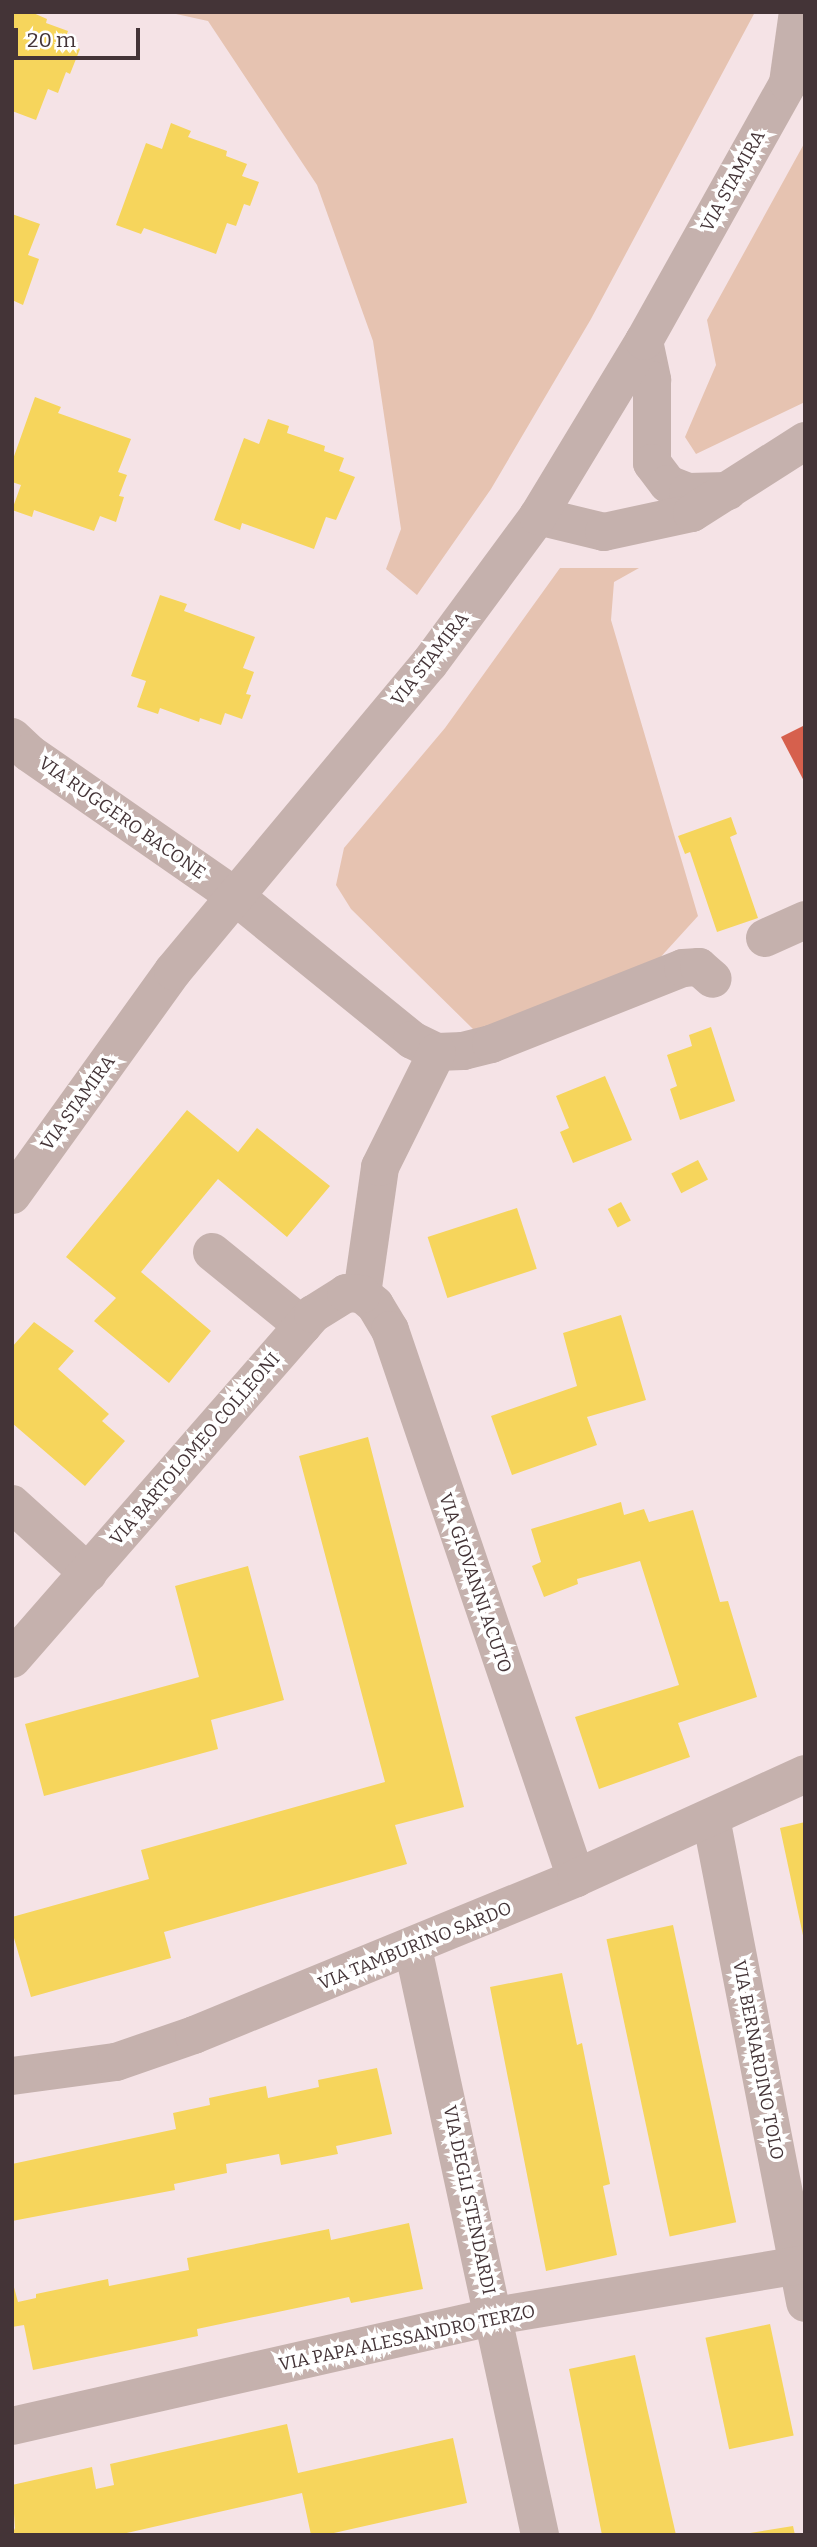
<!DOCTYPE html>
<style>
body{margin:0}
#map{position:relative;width:817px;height:2547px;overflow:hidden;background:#f5e3e6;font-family:Bitter,serif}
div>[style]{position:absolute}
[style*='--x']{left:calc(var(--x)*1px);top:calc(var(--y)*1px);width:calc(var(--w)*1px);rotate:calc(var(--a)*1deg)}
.green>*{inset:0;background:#e6c3b1}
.homes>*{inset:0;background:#f6d55c;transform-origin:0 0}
.shops>*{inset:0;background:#d6604d}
.minor>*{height:38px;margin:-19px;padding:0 19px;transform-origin:19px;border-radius:19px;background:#c5b1ad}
span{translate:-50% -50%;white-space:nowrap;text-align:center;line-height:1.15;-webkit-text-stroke:7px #fff;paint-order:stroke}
.street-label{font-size:18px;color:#443437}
.frame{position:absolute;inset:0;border:14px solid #443437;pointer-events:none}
.scale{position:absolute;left:14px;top:28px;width:126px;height:32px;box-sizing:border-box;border:4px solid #443437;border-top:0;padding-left:9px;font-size:21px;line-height:24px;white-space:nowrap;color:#443437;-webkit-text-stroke:5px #fff;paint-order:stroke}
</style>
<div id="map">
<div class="green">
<i style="clip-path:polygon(167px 12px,755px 12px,591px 319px,491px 489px,417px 595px,386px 569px,401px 529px,373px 341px,317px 185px,208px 21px)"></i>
<i style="clip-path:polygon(805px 142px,805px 402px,696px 454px,685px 437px,716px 365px,707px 320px)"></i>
<i style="clip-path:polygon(560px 568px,639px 568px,614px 582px,611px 620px,698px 916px,647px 972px,490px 1032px,473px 1029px,351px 909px,336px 885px,344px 848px,445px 728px)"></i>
</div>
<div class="homes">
<i style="clip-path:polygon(12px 12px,31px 12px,47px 19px,46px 23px,68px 31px,64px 42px,80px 49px,70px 74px,66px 72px,58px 93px,48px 89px,36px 120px,12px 111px)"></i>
<i style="clip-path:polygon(171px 123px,191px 131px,188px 137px,227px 151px,226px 156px,247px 164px,242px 176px,259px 182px,250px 206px,244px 204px,236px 226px,227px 223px,216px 254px,144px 228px,141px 234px,116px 225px,146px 143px,162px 149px)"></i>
<i style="clip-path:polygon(12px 214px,40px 224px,28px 255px,39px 259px,23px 305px,12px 300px)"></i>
<i style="clip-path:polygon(35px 397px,61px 407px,58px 413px,131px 439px,118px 472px,127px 475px,119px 496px,124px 497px,116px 522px,100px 516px,94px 531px,34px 510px,32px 517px,12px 510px,21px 485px,12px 482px,12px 462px)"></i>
<i style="clip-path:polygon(268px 419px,289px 426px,287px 433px,325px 446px,324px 451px,344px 458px,339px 471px,355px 477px,336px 520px,326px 517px,314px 549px,242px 523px,240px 530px,214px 520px,244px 438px,259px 444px)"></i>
<i style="clip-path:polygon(160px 595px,187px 604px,184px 611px,255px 637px,243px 668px,254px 672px,246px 694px,251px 695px,242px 719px,225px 713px,221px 725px,200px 718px,199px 722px,160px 708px,158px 714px,137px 707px,146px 681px,131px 676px)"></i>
<i style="clip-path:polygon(731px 817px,737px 834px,730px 837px,758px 918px,717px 932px,690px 852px,685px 854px,678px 836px)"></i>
<i style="clip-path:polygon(711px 1027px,735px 1101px,680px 1120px,670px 1089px,677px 1086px,667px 1055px,692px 1046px,689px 1035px)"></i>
<i style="clip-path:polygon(605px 1076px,632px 1140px,573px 1163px,560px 1132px,569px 1128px,556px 1096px)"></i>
<i style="clip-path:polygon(187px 1110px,238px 1152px,257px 1128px,330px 1186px,287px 1237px,218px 1179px,141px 1272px,211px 1331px,169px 1383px,94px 1321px,116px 1298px,66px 1257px)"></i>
<i style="left:698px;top:1160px;width:22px;height:30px;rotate:63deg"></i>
<i style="left:621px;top:1202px;width:21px;height:15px;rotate:62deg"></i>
<i style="left:517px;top:1208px;width:64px;height:94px;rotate:72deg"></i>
<i style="clip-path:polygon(621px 1315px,646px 1400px,587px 1417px,597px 1445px,512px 1475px,491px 1416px,577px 1386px,563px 1333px)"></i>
<i style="clip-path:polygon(34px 1322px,74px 1351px,58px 1369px,109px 1414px,102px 1421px,125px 1441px,85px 1486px,12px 1423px,12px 1347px)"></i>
<i style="clip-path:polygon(368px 1437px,464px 1807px,395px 1825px,407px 1864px,164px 1932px,171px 1958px,31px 1997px,12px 1931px,12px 1917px,149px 1879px,141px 1850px,385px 1782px,299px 1456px)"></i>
<i style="clip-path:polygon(621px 1502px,624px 1515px,644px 1509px,649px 1522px,693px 1510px,720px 1602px,728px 1601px,757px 1697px,678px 1723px,690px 1757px,599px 1789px,575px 1717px,679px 1685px,640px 1561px,577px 1579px,578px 1584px,544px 1597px,532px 1566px,541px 1562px,531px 1529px)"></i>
<i style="clip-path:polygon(248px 1566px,284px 1700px,211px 1720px,218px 1749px,44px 1796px,25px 1724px,199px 1677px,175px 1586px)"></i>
<i style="clip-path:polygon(805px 1822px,805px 1940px,804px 1940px,780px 1828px)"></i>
<i style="left:673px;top:1925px;width:304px;height:68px;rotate:78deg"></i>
<i style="clip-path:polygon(562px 1973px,577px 2045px,582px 2043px,610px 2184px,603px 2186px,617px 2255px,546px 2271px,490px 1987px)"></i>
<i style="clip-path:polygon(377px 2068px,392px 2134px,336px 2146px,338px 2154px,281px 2165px,279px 2154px,226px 2164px,227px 2173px,174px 2184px,175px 2190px,12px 2221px,12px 2164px,176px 2129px,173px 2113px,210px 2105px,209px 2098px,266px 2086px,268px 2098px,319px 2087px,318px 2080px)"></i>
<i style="clip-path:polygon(409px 2223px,423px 2289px,351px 2303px,349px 2297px,197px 2329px,198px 2336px,33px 2370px,24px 2325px,12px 2327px,12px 2280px,18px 2302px,36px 2298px,36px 2294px,108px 2279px,109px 2286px,189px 2270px,187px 2258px,329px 2229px,331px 2240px)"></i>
<i style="left:770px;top:2324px;width:114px;height:66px;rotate:78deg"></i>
<i style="clip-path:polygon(635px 2355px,676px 2535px,602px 2535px,569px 2369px)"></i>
<i style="clip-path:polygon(287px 2424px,298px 2473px,453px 2438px,467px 2503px,325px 2535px,311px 2535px,302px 2493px,118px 2535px,12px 2535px,15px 2528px,12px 2485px,92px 2467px,96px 2489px,114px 2485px,110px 2464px)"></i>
<i style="clip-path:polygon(793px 2526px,795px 2535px,751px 2535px,750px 2533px)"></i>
</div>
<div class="shops">
<i style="clip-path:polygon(805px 725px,805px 783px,781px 737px)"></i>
</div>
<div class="minor">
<i style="--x:644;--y:341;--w:40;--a:78"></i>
<i style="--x:652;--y:380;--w:83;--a:90"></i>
<i style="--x:652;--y:463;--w:26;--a:53"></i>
<i style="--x:668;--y:484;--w:22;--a:22"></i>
<i style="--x:688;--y:492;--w:40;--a:-1.4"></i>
<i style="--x:538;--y:516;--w:68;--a:13.6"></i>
<i style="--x:604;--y:532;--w:90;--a:-12.2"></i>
<i style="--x:692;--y:513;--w:134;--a:-32.5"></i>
<i style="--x:12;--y:737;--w:23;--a:43"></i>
<i style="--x:29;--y:753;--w:251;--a:34.8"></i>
<i style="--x:235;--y:896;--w:228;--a:39.1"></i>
<i style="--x:412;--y:1040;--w:28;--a:26"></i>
<i style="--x:437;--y:1052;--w:26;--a:-2"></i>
<i style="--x:463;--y:1051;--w:29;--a:-14"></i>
<i style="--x:491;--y:1044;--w:206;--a:-21.6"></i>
<i style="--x:683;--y:968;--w:16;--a:-4"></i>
<i style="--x:699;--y:967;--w:18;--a:41"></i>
<i style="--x:765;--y:938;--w:44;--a:-24.2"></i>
<i style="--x:12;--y:1195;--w:276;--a:-54.3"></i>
<i style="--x:173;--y:971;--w:400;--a:-50.2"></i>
<i style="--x:429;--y:664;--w:184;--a:-53.6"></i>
<i style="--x:538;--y:516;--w:205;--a:-58.8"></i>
<i style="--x:644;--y:341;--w:295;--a:-60.8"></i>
<i style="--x:788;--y:83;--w:72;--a:-82"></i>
<i style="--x:212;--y:1252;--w:117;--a:39.1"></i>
<i style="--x:362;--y:1294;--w:17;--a:40"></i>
<i style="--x:375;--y:1305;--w:29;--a:59"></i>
<i style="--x:390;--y:1330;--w:579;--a:71.25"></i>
<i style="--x:362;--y:1294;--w:128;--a:-81.9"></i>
<i style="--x:380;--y:1167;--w:128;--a:-63.6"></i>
<i style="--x:12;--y:1504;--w:103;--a:42.2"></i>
<i style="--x:12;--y:1659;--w:458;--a:-48.9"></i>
<i style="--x:313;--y:1314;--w:39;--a:-32"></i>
<i style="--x:346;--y:1293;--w:16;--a:4"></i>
<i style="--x:711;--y:1818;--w:494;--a:79"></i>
<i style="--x:413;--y:1948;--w:601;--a:77.79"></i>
<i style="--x:12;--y:2076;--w:105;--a:-7.7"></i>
<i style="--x:116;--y:2062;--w:83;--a:-19.1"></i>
<i style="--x:194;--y:2035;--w:413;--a:-22.3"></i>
<i style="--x:576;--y:1878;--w:252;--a:-24.4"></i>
<i style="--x:12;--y:2426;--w:495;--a:-12.8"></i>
<i style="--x:495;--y:2316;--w:314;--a:-9.5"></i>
</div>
<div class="street-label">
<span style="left:733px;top:181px;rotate:-61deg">VIA STAMIRA</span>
<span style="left:430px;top:659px;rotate:-52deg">VIA STAMIRA</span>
<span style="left:122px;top:818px;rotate:35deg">VIA RUGGERO BACONE</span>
<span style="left:78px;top:1103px;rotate:-54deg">VIA STAMIRA</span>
<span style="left:195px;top:1449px;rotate:-49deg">VIA BARTOLOMEO COLLEONI</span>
<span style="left:475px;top:1583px;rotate:71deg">VIA GIOVANNI ACUTO</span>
<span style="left:415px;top:1946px;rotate:-22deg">VIA TAMBURINO SARDO</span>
<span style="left:758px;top:2060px;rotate:79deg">VIA BERNARDINO TOLO</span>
<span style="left:469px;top:2200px;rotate:78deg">VIA DEGLI STENDARDI</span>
<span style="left:407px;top:2338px;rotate:-12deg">VIA PAPA ALESSANDRO TERZO</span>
</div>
<div class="frame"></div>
<div class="scale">20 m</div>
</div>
